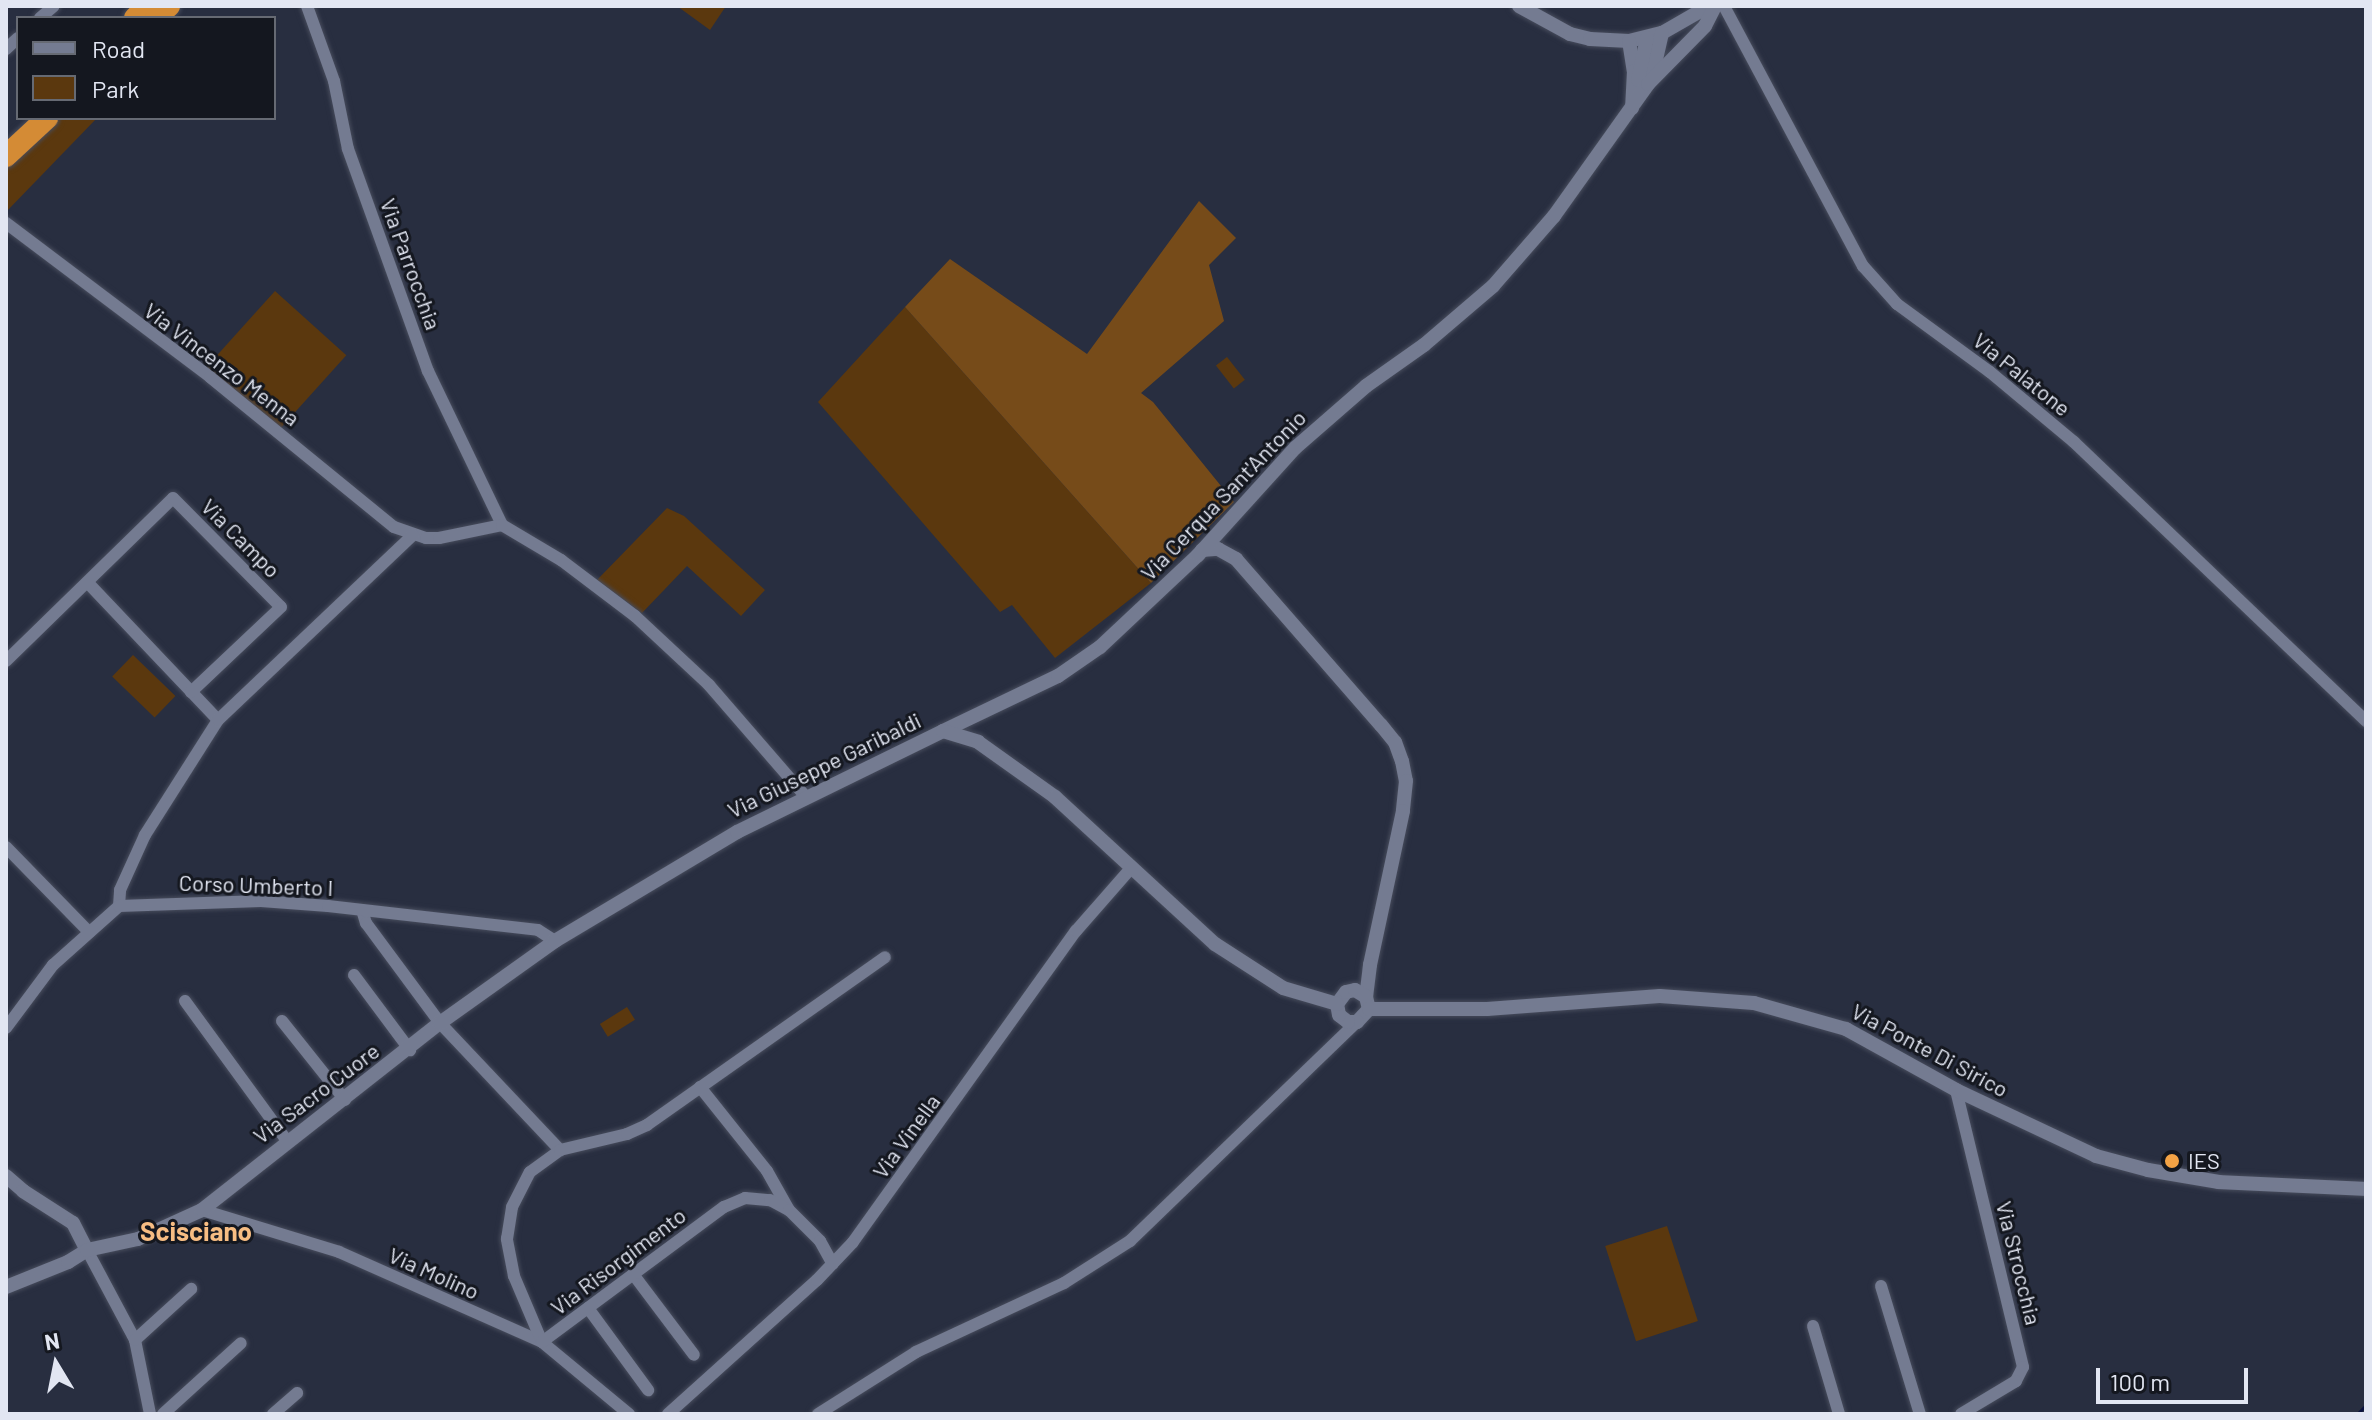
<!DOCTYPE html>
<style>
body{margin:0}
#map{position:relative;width:2372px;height:1420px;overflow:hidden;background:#282e40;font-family:Barlow,sans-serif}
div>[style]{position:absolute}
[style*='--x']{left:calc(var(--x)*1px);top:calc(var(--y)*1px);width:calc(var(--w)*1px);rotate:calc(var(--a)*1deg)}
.green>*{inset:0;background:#5b380e;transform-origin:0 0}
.forest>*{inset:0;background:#764b19}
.stream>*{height:3px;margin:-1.5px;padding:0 1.5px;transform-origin:1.5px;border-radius:1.5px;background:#09113e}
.roads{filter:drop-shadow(0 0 2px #474c5c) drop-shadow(0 0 2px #474c5c)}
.minor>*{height:12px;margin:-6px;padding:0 6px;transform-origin:6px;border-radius:6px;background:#747b91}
.tertiary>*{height:14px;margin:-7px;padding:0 7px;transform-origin:7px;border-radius:7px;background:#747b91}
.motorway>*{height:22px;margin:-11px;padding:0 11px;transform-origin:11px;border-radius:11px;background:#d48b35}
.dots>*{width:22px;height:22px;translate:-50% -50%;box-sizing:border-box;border:4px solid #14171f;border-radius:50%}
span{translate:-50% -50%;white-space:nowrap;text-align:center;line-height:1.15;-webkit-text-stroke:6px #14171f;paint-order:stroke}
.street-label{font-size:22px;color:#e2e6f2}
.poi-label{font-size:22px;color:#e2e6f2}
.left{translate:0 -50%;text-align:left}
.quarter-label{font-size:26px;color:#f7bd83;font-weight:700}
.frame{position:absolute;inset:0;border:8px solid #e2e6f2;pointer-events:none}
.legend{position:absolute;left:16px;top:16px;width:260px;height:104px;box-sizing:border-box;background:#14171f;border:2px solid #666a73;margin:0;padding:10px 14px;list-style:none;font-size:24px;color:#e2e6f2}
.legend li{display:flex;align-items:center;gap:16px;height:40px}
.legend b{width:40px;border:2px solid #666a73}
.north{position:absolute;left:16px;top:1324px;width:80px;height:80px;-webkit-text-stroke:6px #14171f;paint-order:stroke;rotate:350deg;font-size:22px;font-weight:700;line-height:32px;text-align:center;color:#e2e6f2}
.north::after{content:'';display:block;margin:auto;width:28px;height:36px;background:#e2e6f2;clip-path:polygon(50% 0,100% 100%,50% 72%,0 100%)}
.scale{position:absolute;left:2096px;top:1368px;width:152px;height:36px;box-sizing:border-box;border:4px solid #e2e6f2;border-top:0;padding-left:10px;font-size:24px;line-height:28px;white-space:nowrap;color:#e2e6f2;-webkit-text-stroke:6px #14171f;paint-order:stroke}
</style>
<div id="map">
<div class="green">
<i style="clip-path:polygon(677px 6px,726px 6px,710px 30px)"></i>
<i style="clip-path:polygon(61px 118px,97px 118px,6px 212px,6px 168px)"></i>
<i style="left:275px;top:291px;width:96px;height:102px;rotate:42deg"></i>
<i style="clip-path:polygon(905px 307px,1151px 583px,1055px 658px,1012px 605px,1000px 612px,818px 402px)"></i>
<i style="left:1227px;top:357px;width:29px;height:14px;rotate:52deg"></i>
<i style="clip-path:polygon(667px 508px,684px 516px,765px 590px,741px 616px,687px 566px,642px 613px,597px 580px)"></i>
<i style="left:133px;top:655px;width:59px;height:30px;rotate:44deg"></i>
<i style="left:627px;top:1007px;width:15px;height:32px;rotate:58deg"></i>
<i style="left:1667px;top:1226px;width:100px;height:65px;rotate:72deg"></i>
</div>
<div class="forest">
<i style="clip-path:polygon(1199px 201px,1236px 238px,1209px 265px,1224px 321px,1141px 393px,1153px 402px,1234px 502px,1151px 583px,905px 307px,950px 259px,1087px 354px)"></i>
</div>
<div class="stream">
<i style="--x:2357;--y:1414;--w:13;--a:-45"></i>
</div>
<div class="roads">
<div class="minor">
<i style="--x:307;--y:6;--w:80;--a:70.2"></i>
<i style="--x:334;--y:81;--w:69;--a:78.4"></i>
<i style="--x:348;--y:149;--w:236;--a:70.2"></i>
<i style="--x:428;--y:371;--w:171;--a:64.3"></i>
<i style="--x:1724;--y:6;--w:295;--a:61.9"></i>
<i style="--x:1863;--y:266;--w:51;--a:48.2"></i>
<i style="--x:1897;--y:304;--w:115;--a:36.2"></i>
<i style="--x:1990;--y:372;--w:109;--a:39.8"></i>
<i style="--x:2074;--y:442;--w:404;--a:43.7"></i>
<i style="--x:40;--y:18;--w:18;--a:-41"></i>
<i style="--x:6;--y:49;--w:16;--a:-43"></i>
<i style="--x:6;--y:223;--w:256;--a:37"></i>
<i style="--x:210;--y:377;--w:237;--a:39.2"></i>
<i style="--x:394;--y:527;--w:34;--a:19"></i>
<i style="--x:426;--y:538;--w:13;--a:0"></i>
<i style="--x:439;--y:538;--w:64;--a:-11.7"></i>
<i style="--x:502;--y:525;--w:69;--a:30.7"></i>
<i style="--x:561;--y:560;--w:93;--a:37.1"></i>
<i style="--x:635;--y:616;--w:101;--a:43"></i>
<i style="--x:709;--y:685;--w:147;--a:49.1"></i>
<i style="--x:89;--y:584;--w:187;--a:46.5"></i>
<i style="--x:6;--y:661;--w:233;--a:-44.3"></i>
<i style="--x:173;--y:498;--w:153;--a:45.3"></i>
<i style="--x:281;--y:607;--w:124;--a:136.6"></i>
<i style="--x:6;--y:847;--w:119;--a:45.7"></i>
<i style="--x:119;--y:906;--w:16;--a:-86"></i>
<i style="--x:120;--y:890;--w:60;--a:-65.6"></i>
<i style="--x:145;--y:835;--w:136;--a:-57.6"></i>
<i style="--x:218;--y:720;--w:269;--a:-43.5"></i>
<i style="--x:362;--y:910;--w:14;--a:73"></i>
<i style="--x:366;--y:923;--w:124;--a:53.5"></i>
<i style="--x:440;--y:1023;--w:175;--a:46.6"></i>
<i style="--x:354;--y:975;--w:94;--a:53.3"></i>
<i style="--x:185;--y:1001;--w:173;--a:53.9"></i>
<i style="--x:282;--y:1021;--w:101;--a:51.4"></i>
<i style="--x:6;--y:1028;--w:79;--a:-53.3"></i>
<i style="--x:53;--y:965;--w:89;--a:-41.8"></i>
<i style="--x:119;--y:906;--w:142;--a:-2"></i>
<i style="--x:261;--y:901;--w:67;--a:4.3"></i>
<i style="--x:328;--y:906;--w:211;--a:6.5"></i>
<i style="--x:538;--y:930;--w:20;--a:33"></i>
<i style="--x:700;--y:1087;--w:107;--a:51.4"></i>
<i style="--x:767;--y:1171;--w:45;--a:60.6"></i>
<i style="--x:1956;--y:1090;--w:285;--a:76.4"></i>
<i style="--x:2023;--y:1367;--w:16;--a:117"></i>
<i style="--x:2016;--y:1381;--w:64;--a:149"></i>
<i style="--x:202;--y:1210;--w:143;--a:17"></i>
<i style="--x:339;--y:1252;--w:222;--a:23.9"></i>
<i style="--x:542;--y:1342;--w:113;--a:39.6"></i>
<i style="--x:87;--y:1250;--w:102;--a:61.9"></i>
<i style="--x:135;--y:1340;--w:76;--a:78.5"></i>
<i style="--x:633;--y:1274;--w:101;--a:53"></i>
<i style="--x:1881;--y:1286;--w:134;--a:73.1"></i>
<i style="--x:588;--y:1308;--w:102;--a:53.8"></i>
<i style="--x:1813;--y:1326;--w:92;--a:73.5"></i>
<i style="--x:135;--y:1340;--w:76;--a:-42.3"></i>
<i style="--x:542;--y:1342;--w:72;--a:-113"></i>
<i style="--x:514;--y:1276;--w:38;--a:-101"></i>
<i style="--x:507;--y:1239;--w:32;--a:-81"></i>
<i style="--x:512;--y:1207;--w:39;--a:-63"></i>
<i style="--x:530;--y:1172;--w:37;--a:-36"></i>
<i style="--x:560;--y:1150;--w:69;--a:-13.4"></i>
<i style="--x:627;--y:1134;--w:22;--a:-24"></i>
<i style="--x:647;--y:1125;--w:291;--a:-35.2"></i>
<i style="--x:542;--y:1342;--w:227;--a:-36.6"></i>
<i style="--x:724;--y:1207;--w:23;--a:-23"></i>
<i style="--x:745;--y:1198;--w:25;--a:5"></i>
<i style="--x:770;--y:1200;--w:21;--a:28"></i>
<i style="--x:789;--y:1210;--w:44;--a:45"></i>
<i style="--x:820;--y:1241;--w:26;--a:61"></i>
<i style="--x:163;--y:1414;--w:105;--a:-42.3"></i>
<i style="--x:273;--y:1414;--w:32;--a:-41"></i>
<i style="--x:668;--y:1414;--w:200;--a:-42"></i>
<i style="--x:817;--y:1280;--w:52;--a:-46.5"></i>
<i style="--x:853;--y:1242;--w:383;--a:-54.4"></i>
<i style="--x:1076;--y:931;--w:85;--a:-48.8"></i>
<i style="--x:818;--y:1414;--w:116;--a:-32.3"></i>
<i style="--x:916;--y:1352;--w:163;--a:-25"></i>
<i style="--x:1064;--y:1283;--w:78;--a:-32.5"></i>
<i style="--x:1130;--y:1241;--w:315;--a:-44"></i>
</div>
<div class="tertiary">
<i style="--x:1519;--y:6;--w:58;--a:28.8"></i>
<i style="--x:1570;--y:34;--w:21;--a:14"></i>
<i style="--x:1590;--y:39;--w:39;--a:3"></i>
<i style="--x:1629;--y:41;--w:34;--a:-14"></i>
<i style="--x:1662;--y:33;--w:54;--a:-29.9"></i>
<i style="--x:1629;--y:41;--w:30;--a:81"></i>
<i style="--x:1634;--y:71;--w:37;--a:93"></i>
<i style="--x:1652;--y:77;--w:45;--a:-77.2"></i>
<i style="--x:1638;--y:80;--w:43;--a:-77.9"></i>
<i style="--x:1202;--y:550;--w:16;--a:-4"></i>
<i style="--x:1218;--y:549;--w:21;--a:29"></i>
<i style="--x:1236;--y:559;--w:220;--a:48.9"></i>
<i style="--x:1381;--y:725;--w:22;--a:51"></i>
<i style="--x:1395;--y:742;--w:20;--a:70"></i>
<i style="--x:1402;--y:761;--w:20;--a:79"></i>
<i style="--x:1406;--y:781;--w:30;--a:96"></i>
<i style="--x:1403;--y:811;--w:157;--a:102.1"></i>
<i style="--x:1370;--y:965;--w:32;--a:97"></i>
<i style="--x:1366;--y:997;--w:12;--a:76"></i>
<i style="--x:1369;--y:1009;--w:18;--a:133"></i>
<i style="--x:1357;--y:1022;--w:9;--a:180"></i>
<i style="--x:1348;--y:1022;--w:11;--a:-142"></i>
<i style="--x:1339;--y:1015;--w:11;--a:-100"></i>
<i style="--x:1337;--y:1004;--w:15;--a:-53"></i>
<i style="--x:1346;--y:992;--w:9;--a:-13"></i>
<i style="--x:1355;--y:990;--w:13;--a:32"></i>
<i style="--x:943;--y:731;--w:127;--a:-25.6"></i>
<i style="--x:1058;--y:676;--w:51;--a:-34.6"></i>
<i style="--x:1100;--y:647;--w:134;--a:-43.2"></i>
<i style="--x:1198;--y:555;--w:144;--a:-47.8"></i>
<i style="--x:1295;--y:448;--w:94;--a:-41.1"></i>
<i style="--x:1366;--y:386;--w:71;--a:-35.3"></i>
<i style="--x:1424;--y:345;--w:91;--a:-40.5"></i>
<i style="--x:1493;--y:286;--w:93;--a:-48.9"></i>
<i style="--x:1554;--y:216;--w:162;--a:-54.5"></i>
<i style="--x:1648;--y:84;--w:81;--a:-45.5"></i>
<i style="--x:1705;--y:26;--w:22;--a:-63"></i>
<i style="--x:1369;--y:1009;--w:118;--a:0"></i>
<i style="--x:1487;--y:1009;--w:173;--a:-4.3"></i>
<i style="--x:1660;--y:996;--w:94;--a:4.3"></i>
<i style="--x:1754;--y:1003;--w:96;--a:15.8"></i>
<i style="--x:1846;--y:1029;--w:126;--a:29"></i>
<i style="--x:1956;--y:1090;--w:155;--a:25.2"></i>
<i style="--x:2096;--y:1156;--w:54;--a:15.1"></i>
<i style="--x:2148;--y:1170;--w:72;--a:9.6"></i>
<i style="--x:2219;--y:1182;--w:147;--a:2.7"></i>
<i style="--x:6;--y:1176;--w:23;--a:41"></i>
<i style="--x:23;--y:1191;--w:59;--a:32.6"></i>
<i style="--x:73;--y:1223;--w:30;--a:63"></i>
<i style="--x:6;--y:1287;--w:67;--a:-22"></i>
<i style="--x:68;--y:1262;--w:22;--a:-32"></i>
<i style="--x:87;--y:1250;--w:52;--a:-12.2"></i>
<i style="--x:138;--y:1239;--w:70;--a:-24.4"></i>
<i style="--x:202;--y:1210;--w:303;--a:-38.2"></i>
<i style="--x:440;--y:1023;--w:141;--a:-35.5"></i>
<i style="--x:555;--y:941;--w:212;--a:-30.9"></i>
<i style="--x:737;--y:832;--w:229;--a:-26.1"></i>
<i style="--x:943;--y:731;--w:37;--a:17"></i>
<i style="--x:978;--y:742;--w:95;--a:35.5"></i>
<i style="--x:1055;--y:797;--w:217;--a:42.6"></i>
<i style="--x:1215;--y:944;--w:81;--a:32.9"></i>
<i style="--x:1283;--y:988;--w:56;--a:16.5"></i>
</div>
<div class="motorway">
<i style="--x:135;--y:18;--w:18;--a:-43"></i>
<i style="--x:156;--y:18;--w:18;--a:-43"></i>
<i style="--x:6;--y:156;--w:56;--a:-42.8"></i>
</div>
</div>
<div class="dots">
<i style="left:2172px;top:1161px;background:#f4a345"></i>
</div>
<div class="street-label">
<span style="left:411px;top:264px;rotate:70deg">Via Parrocchia</span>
<span style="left:222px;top:364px;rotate:37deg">Via Vincenzo Menna</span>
<span style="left:2022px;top:374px;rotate:39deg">Via Palatone</span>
<span style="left:1223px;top:495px;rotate:-46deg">Via Cerqua Sant'Antonio</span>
<span style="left:241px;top:538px;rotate:45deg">Via Campo</span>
<span style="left:824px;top:765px;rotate:-26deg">Via Giuseppe Garibaldi</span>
<span style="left:256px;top:885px;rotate:2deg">Corso Umberto I</span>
<span style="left:1930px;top:1050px;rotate:28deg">Via Ponte Di Sirico</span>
<span style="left:316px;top:1093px;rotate:-37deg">Via Sacro Cuore</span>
<span style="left:906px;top:1136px;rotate:-54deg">Via Vinella</span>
<span style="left:618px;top:1261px;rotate:-37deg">Via Risorgimento</span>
<span style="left:2019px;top:1263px;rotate:76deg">Via Strocchia</span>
<span style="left:434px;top:1273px;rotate:24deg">Via Molino</span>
</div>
<div class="poi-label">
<span class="left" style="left:2188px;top:1161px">IES</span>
</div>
<div class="quarter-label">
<span style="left:196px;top:1231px">Scisciano</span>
</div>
<div class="frame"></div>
<ul class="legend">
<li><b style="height:10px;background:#747b91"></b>Road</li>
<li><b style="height:22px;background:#5b380e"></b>Park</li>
</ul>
<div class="north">N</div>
<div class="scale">100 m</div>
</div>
